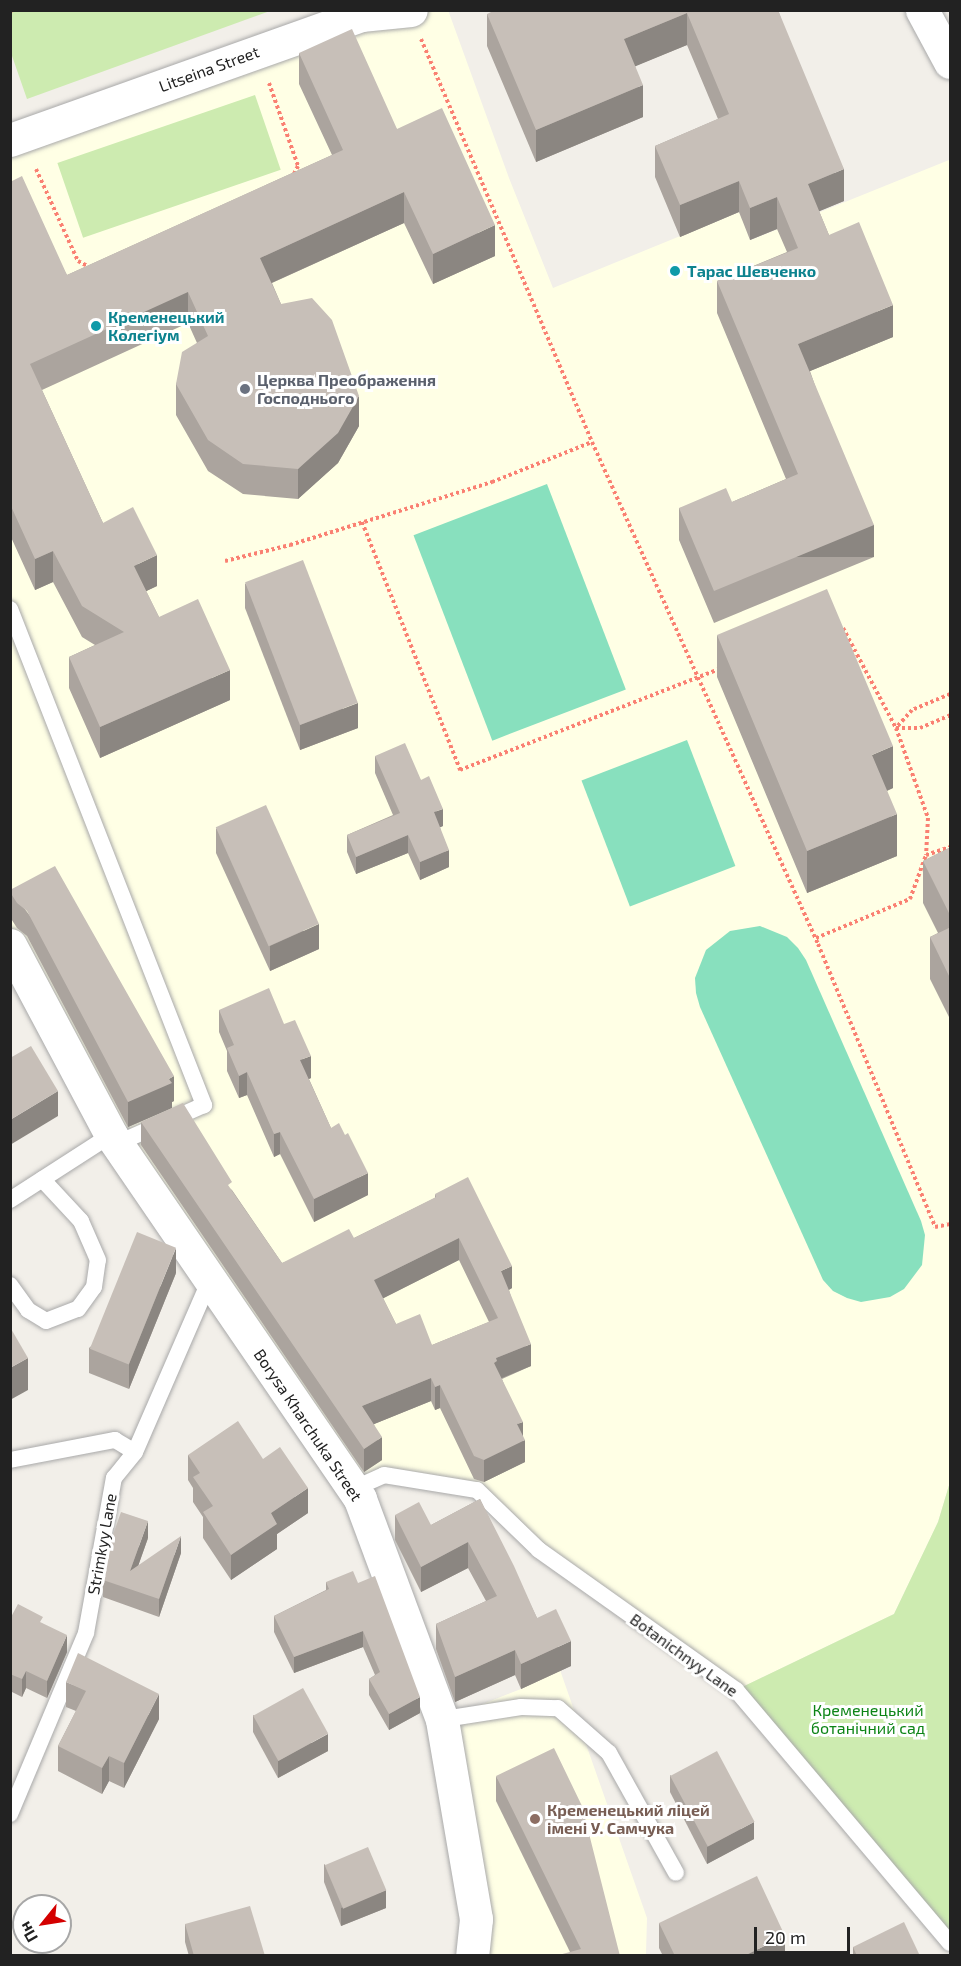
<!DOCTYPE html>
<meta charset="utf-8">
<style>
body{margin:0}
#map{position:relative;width:961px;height:1966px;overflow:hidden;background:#f2efe9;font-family:"Exo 2",sans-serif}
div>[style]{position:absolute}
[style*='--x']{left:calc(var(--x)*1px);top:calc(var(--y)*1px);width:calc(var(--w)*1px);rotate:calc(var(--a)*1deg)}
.education>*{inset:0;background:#ffffe5}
.grass>*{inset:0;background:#cdebb0;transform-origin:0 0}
.pitch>*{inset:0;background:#88e0be;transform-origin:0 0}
.path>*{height:4px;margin-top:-2px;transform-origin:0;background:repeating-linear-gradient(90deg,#fa8072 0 3px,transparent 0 6px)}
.roads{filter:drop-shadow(0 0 2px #a9a9a9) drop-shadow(0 0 2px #a9a9a9)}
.service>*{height:16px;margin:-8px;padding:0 8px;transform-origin:8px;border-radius:8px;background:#fff}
.minor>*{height:33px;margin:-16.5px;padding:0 16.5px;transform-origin:16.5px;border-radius:16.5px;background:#fff}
.wall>*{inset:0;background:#aba49e}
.shaded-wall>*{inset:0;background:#8b8681;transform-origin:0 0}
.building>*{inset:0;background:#c7bfb8;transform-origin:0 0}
.dots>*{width:16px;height:16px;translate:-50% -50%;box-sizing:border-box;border:3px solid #fff;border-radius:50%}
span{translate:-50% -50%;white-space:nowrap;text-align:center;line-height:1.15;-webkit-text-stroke:6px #fff;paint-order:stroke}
.street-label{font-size:16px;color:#222}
.culture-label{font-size:16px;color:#0d838f;font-weight:700}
.left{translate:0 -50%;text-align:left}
.worship-label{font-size:16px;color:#5b616d;font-weight:700}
.park-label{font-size:16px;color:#0c8416}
.education-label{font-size:16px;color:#785e54;font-weight:700}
.frame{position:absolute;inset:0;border:12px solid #222;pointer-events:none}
.north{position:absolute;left:12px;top:1894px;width:60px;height:60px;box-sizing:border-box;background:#fff;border:2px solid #a7a7a7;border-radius:50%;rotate:240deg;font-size:16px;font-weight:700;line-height:24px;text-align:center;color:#222}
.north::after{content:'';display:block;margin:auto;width:21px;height:27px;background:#d40000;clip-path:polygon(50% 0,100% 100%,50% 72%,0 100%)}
.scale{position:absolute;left:754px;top:1927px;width:96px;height:27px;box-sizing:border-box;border:3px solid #222;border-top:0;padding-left:8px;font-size:18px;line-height:21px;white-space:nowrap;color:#222;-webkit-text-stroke:4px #fff;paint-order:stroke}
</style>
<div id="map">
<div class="education">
<i style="clip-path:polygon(448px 10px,509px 178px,553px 288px,739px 212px,751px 240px,949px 160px,950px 1482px,938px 1522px,894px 1614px,736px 1690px,539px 1550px,477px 1490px,384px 1475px,353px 1489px,11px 945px,11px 140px,411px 11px)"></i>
<i style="clip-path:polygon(560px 1670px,647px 1918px,646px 1954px,472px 1955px,442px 1720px,521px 1689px)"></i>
</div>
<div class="grass">
<i style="clip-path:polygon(11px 10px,270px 10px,270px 11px,27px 99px,11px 53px)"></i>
<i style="left:255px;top:95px;width:79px;height:209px;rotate:71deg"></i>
<i style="clip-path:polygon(950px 1482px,950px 1943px,736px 1690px,894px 1614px,938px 1522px)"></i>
</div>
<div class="pitch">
<i style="left:547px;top:484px;width:220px;height:143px;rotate:69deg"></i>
<i style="left:687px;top:740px;width:135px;height:113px;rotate:69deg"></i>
<i style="clip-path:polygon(760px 926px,787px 937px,798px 948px,806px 960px,921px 1221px,925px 1235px,922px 1265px,904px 1289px,890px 1297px,861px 1302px,847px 1298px,833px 1291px,823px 1280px,700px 1007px,696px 993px,695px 978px,706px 950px,730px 931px)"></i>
</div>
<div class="path">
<i style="--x:10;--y:11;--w:3;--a:-18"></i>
<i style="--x:421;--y:39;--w:438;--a:67"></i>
<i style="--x:592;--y:442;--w:551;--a:65.76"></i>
<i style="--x:818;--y:944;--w:306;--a:67.5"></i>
<i style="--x:935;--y:1227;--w:15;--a:-11"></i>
<i style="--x:269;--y:83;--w:88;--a:70.7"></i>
<i style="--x:298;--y:166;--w:11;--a:117"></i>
<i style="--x:36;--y:169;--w:101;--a:65.5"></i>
<i style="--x:78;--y:261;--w:15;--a:28"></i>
<i style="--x:362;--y:522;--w:267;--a:68.4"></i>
<i style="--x:460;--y:770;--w:280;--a:-21.3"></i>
<i style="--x:225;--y:561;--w:67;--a:-13.8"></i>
<i style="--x:290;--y:545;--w:212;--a:-17.3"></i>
<i style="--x:492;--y:482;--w:108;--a:-21.8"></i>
<i style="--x:843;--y:628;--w:113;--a:62.1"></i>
<i style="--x:896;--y:728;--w:96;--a:70.4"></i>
<i style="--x:928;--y:818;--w:37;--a:93"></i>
<i style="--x:950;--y:694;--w:41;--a:157.2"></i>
<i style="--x:912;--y:710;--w:24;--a:132"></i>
<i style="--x:896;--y:728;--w:24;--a:0"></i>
<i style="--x:920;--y:728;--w:33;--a:-23"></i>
<i style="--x:816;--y:938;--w:102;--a:-22.5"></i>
<i style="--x:910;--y:899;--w:47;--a:-70"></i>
<i style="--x:926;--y:855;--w:25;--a:-18"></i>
</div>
<div class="roads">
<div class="service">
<i style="--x:10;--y:609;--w:533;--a:68.64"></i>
<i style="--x:204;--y:1105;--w:96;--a:156.1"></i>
<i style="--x:10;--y:1200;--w:120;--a:-32.8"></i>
<i style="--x:10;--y:1285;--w:31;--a:54"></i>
<i style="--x:28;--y:1310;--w:21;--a:31"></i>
<i style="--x:46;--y:1321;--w:34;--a:-21"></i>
<i style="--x:78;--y:1309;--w:27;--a:-54"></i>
<i style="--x:94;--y:1287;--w:27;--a:-82"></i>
<i style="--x:98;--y:1260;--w:43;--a:-113.6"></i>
<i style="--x:81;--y:1221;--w:57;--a:-132.9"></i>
<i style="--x:10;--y:1460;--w:107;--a:-10.8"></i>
<i style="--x:115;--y:1440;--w:23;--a:31"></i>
<i style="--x:353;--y:1489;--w:34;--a:-24"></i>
<i style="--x:384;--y:1475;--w:94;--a:9.2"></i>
<i style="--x:477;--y:1490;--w:86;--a:44.1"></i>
<i style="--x:539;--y:1550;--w:242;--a:35.4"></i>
<i style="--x:736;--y:1690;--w:331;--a:49.8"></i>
<i style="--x:438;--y:1720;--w:84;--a:-8.9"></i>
<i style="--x:521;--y:1707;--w:37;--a:2"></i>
<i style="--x:558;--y:1708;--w:68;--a:41.4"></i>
<i style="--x:609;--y:1753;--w:137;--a:60.8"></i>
<i style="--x:10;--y:1814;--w:196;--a:-67.2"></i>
<i style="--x:86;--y:1633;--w:158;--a:-79.8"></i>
<i style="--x:114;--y:1478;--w:33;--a:-51"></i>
<i style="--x:135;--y:1452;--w:176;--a:-66.5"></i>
<i style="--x:205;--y:1291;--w:11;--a:-41"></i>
</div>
<div class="minor">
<i style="--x:922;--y:10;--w:59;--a:61.7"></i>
<i style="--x:10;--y:140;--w:373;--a:-19.6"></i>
<i style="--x:361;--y:15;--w:50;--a:-5.7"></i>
<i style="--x:10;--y:945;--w:215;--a:62"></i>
<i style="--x:111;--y:1135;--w:441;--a:55.6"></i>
<i style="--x:360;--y:1499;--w:236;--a:69.6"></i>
<i style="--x:442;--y:1720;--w:202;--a:80.3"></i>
<i style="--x:476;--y:1919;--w:37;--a:96"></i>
</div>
</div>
<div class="wall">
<i style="clip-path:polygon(778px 10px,844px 201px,819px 211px,829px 235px,893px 337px,810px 371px,874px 557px,714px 623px,679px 540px,679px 508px,732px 502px,786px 479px,717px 313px,717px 281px,787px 252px,777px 229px,750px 240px,739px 212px,680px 237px,655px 177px,655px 146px,718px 119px,687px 45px,635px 66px,643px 117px,536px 162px,487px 46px,487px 14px)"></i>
<i style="clip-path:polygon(299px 53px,397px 129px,495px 256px,433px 284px,404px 223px,272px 283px,281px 304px,359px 426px,338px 463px,298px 499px,243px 494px,208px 471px,176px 415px,176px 384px,197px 343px,188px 323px,42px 390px,103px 523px,157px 586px,146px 591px,159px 617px,230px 700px,100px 758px,69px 688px,69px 657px,95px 645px,82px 637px,53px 582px,35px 590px,10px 535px,10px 182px,67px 275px,332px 155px,299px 84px)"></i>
<i style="clip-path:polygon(245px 583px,358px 728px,300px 750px,245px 608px)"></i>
<i style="clip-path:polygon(717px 635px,893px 788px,887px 791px,897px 856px,807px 893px,717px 677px)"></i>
<i style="clip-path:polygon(375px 756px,421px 780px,443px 826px,440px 827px,449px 867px,420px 880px,408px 853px,356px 874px,347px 852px,347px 835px,393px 815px,375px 773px)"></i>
<i style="clip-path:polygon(216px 828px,319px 949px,270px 971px,216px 853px)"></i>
<i style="clip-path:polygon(951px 847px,951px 1021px,930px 979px,930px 937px,938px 933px,923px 903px,923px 861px)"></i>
<i style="clip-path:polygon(10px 890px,174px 1101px,172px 1102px,172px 1108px,128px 1127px,27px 936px,17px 928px,10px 917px)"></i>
<i style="clip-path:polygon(219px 1010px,284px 1024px,311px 1078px,309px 1079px,331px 1128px,368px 1195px,314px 1222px,280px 1154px,274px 1157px,247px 1095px,239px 1098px,227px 1071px,227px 1051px,219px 1032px)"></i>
<i style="clip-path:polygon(evenodd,141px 1122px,232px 1190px,282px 1263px,354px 1238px,435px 1198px,435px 1194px,512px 1288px,509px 1290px,531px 1366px,502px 1379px,523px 1436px,525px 1462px,484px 1482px,474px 1479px,440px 1408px,435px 1410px,431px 1401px,374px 1424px,382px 1460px,364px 1472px,141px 1145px,141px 1122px,459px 1260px,489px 1322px,432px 1345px,396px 1324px,383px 1298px,459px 1260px)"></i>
<i style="clip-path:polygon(176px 1273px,129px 1389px,89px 1373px,89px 1348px)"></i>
<i style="clip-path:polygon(188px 1455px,263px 1459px,308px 1513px,277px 1534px,277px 1549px,231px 1580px,203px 1538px,203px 1517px,193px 1502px,193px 1488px,188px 1480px)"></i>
<i style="clip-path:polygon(480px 1499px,537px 1618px,571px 1666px,521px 1689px,515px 1675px,455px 1702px,436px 1649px,436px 1624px,486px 1601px,468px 1568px,421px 1592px,395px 1540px,395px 1515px,431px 1525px)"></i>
<i style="clip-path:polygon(148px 1538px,138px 1566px,181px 1553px,159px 1617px,103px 1597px,103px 1580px)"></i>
<i style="clip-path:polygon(326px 1582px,358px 1583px,420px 1713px,389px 1730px,369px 1695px,369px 1679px,375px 1675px,363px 1647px,294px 1673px,274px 1632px,274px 1616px,326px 1590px)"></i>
<i style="clip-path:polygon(10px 1616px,43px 1624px,67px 1652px,47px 1698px,26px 1688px,22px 1697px,10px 1691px)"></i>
<i style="clip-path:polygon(66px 1682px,159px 1719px,124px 1788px,109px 1781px,102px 1794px,58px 1771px,58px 1746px,76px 1711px,66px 1707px)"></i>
<i style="clip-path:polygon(253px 1715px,328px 1751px,278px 1778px,253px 1732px)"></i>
<i style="clip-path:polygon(670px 1775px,754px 1839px,707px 1864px,670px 1792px)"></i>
<i style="clip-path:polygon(496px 1776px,620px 1956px,570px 1952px,496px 1801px)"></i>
<i style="clip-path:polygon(324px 1864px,386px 1908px,341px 1926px,324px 1882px)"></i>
<i style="clip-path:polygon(659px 1923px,785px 1956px,663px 1956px,659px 1948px)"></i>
<i style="clip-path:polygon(185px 1924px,265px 1956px,189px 1956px,185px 1942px)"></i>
<i style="clip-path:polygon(853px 1947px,920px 1956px,853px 1956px)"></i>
</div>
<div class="shaded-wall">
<i style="clip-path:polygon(687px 13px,687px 45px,624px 71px,624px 39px)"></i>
<i style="clip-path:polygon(643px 85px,643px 117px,536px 162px,536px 130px)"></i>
<i style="clip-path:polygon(844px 169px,844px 201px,808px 216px,808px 184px)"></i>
<i style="clip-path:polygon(739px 181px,739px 212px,680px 237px,680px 205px)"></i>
<i style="clip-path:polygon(404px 192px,404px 223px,260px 288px,260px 258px)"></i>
<i style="clip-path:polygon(777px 197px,777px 229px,750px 240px,750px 208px)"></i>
<i style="clip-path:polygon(495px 225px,495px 256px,433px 284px,433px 254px)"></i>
<i style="left:188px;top:292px;width:31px;height:174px;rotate:90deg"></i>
<i style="clip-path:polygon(893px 305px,893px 337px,798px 376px,798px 344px)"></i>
<i style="clip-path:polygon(359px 396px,359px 426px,338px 463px,298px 499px,298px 469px)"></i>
<i style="left:874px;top:525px;width:32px;height:173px;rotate:90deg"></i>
<i style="clip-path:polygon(53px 551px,53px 582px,35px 590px,35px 559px)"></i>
<i style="clip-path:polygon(157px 555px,157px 586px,134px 597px,134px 566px)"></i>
<i style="clip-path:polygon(230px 670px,230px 700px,100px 758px,100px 727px)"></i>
<i style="clip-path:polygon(358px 703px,358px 728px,300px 750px,300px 725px)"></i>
<i style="clip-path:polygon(893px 746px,893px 788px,872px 797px,872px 755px)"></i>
<i style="clip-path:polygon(443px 809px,443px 826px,434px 830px,434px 812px)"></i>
<i style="clip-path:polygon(897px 814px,897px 856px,807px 893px,807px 851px)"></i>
<i style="clip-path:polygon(408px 835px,408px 853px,356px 874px,356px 857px)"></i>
<i style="clip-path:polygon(449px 850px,449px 867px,420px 880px,420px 862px)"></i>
<i style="clip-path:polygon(319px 924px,319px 949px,270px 971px,270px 946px)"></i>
<i style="clip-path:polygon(311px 1056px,311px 1078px,300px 1083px,300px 1060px)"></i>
<i style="clip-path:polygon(247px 1072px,247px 1095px,239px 1098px,239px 1076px)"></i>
<i style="clip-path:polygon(174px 1076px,174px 1101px,172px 1102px,172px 1108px,128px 1127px,128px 1102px)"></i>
<i style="clip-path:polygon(58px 1091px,58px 1116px,10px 1145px,10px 1120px)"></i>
<i style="clip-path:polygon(280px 1132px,280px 1154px,274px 1157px,274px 1134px)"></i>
<i style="clip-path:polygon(368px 1173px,368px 1195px,314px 1222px,314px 1199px)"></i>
<i style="clip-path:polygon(459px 1238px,459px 1260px,374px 1303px,374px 1280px)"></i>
<i style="clip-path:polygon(176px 1248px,176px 1273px,129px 1389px,129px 1364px)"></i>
<i style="clip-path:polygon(512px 1266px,512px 1288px,501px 1294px,501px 1271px)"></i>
<i style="clip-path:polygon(531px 1344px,531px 1366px,497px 1380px,494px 1363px,496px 1358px)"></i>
<i style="clip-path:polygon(28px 1358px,28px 1390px,10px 1400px,10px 1368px)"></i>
<i style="clip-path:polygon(431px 1378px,431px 1401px,362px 1429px,362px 1406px)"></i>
<i style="clip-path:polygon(440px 1385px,440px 1408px,435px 1410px,435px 1387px)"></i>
<i style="clip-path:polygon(523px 1422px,523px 1441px,525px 1440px,525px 1462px,484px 1482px,484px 1460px,517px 1424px)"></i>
<i style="clip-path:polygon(382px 1437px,382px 1460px,364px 1472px,364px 1449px)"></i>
<i style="clip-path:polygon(308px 1488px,308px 1513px,277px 1534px,277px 1549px,231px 1580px,231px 1555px,271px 1513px)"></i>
<i style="clip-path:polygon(148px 1521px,148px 1538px,130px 1589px,130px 1571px)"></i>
<i style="clip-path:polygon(181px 1536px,181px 1553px,159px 1617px,159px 1599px)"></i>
<i style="clip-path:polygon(468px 1542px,468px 1568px,421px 1592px,421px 1567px)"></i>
<i style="clip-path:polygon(363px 1631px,363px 1647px,294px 1673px,294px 1657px)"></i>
<i style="clip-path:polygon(67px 1635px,67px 1652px,47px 1698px,47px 1681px)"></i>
<i style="clip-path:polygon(571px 1641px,571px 1666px,521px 1689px,521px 1664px)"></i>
<i style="clip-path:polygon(515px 1650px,515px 1675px,455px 1702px,455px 1677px)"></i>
<i style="clip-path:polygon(26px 1671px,26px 1688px,22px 1697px,22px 1679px)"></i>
<i style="clip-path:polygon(159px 1694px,159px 1719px,124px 1788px,124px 1763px)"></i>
<i style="clip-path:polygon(420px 1697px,420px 1713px,389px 1730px,389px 1714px)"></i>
<i style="clip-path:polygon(328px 1734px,328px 1751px,278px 1778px,278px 1761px)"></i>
<i style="clip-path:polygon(109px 1756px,109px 1781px,102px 1794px,102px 1768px)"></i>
<i style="clip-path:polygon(754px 1822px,754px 1839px,707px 1864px,707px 1847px)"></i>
<i style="clip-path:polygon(386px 1890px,386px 1908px,341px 1926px,341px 1908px)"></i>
<i style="clip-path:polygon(785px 1936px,785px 1956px,744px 1956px)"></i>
</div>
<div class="building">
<i style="clip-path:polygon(495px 10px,778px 10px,844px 169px,808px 184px,829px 235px,859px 222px,893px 305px,798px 344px,874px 525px,714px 591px,679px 508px,726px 488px,732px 502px,798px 474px,717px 281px,798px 248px,777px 197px,750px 208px,739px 181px,680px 205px,655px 146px,729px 114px,687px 13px,624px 39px,643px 85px,536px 130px,487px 14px)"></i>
<i style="clip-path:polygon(352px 29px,397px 129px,442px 108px,495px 225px,433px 254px,404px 192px,260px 258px,281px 304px,312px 298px,332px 320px,359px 396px,338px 433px,298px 469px,243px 464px,208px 440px,176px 384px,182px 352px,208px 336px,188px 292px,30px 364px,103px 523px,133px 507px,157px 555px,134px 566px,159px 617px,198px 599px,230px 670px,100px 727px,69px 657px,124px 632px,82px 606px,53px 551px,35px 559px,10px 504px,10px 182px,22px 176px,67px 275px,343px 150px,299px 53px)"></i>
<i style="left:303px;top:560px;width:153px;height:62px;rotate:69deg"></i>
<i style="clip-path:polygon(827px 589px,893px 746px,872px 755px,897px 814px,807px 851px,717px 635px)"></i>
<i style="clip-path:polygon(405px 743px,421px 780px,429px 776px,443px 809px,434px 812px,449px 850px,420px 862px,408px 835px,356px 857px,347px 835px,400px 813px,375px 756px)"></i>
<i style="left:266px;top:805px;width:130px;height:55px;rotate:66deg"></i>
<i style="clip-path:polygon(951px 847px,951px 917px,923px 861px)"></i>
<i style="clip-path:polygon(55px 866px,174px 1076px,169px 1079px,172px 1083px,128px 1102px,27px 911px,17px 903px,10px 892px,10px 890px)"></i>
<i style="clip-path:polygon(951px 927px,951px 980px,930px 937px)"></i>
<i style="clip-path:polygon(269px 988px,284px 1024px,295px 1020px,311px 1056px,300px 1060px,331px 1128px,339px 1123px,345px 1135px,348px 1133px,368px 1173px,314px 1199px,280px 1132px,274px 1134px,247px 1072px,239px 1076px,227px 1048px,234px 1045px,219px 1010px)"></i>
<i style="clip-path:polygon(31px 1046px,58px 1091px,10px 1120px,10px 1058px)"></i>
<i style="clip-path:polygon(evenodd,183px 1103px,232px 1182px,228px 1185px,282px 1263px,349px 1229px,354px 1238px,436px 1197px,435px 1194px,468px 1177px,512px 1266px,501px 1271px,531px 1344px,496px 1358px,497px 1361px,494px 1363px,523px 1422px,517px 1424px,525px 1440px,484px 1460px,474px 1456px,440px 1385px,435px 1387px,431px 1378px,362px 1406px,382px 1437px,364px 1449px,141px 1122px,183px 1103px,459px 1238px,498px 1318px,432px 1345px,420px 1314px,396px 1324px,374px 1280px,459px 1238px)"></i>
<i style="left:137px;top:1232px;width:42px;height:126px;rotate:22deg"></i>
<i style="clip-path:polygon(10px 1327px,28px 1358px,10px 1368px)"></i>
<i style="clip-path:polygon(238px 1421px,263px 1459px,280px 1447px,308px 1488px,271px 1513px,277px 1524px,231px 1555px,203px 1512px,213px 1506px,193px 1477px,200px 1473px,188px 1455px)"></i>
<i style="clip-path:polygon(480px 1499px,514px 1566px,537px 1618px,556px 1609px,571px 1641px,521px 1664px,515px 1650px,455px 1677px,436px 1624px,497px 1596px,468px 1542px,421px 1567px,395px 1515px,419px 1502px,431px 1525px)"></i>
<i style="clip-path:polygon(121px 1512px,148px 1521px,130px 1571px,181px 1536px,159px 1599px,103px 1580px,110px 1543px)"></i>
<i style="clip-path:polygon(353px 1571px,358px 1583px,375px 1576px,420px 1697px,389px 1714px,369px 1679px,380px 1672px,363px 1631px,294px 1657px,274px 1616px,329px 1589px,326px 1582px)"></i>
<i style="clip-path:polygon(18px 1604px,43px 1617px,40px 1622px,67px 1635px,47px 1681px,26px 1671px,22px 1679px,10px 1674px,10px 1616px,11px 1617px)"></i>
<i style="clip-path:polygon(78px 1653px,159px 1694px,124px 1763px,109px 1756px,102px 1768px,58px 1746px,86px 1691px,66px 1682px)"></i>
<i style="left:303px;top:1688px;width:52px;height:57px;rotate:61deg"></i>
<i style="clip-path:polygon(554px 1748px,582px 1806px,620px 1956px,555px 1956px,581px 1949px,496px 1776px)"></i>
<i style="left:717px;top:1751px;width:80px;height:53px;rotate:62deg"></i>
<i style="left:368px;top:1847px;width:47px;height:47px;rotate:67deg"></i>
<i style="clip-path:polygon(757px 1876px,785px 1936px,744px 1956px,675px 1956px,659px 1923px)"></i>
<i style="clip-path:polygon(250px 1906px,265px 1956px,194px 1956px,185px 1924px)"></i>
<i style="clip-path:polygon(904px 1922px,920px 1956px,857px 1956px,853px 1947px)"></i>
</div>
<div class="dots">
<i style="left:675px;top:271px;background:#0f9aa8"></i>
<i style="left:96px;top:326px;background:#0f9aa8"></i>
<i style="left:245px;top:389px;background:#6b7280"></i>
<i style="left:535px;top:1819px;background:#8d6e63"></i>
</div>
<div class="street-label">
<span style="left:209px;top:69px;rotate:-20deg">Litseina Street</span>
<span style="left:308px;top:1425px;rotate:56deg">Borysa Kharchuka Street</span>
<span style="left:102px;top:1544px;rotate:-80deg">Strimkyy Lane</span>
<span style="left:684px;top:1655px;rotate:36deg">Botanichnyy Lane</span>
</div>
<div class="culture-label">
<span class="left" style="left:687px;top:271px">Тарас Шевченко</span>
<span class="left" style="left:108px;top:326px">Кременецький<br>Колегіум</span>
</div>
<div class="worship-label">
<span class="left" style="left:257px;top:389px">Церква Преображення<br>Господнього</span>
</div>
<div class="park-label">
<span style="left:868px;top:1719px">Кременецький<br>ботанічний сад</span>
</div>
<div class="education-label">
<span class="left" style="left:547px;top:1819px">Кременецький ліцей<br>імені У. Самчука</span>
</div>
<div class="frame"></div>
<div class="north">Пн</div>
<div class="scale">20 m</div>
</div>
